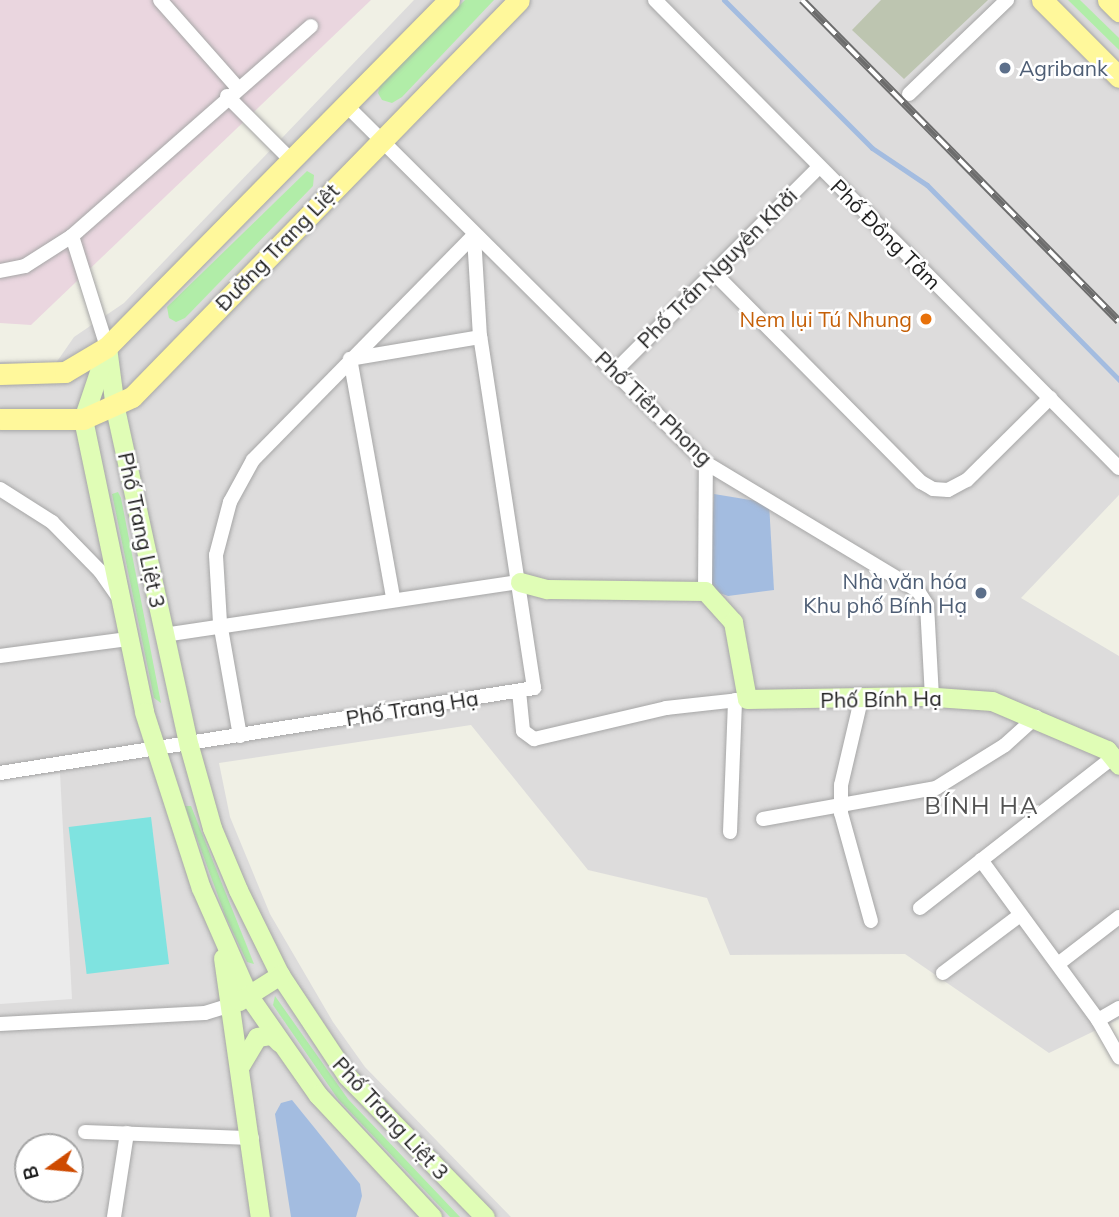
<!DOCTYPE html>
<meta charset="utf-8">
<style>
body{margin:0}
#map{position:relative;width:1119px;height:1217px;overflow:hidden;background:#f0f0e5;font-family:Mulish,sans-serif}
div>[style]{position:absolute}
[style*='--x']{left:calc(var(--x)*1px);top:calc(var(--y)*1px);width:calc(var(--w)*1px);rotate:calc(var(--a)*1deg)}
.residential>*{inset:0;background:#dddcdc}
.industrial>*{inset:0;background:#ead6df}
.construction>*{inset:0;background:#bdc5b0}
.grass>*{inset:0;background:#b1eda8}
.pitch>*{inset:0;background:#7fe3e0;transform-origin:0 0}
.parking>*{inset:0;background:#ebebeb}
.water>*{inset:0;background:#a3bce0}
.stream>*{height:5px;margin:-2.5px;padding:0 2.5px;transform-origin:2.5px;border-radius:2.5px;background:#a3bce0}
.roads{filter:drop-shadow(0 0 2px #a6a6a6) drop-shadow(0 0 2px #a6a6a6)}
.street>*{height:14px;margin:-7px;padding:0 7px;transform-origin:7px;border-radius:7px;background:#fff}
.secondary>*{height:19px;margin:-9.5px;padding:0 9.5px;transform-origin:9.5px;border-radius:9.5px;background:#e0fdb6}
.primary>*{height:21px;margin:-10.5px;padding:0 10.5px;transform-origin:10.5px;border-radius:10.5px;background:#fff89b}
.rail>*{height:8px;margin-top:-4px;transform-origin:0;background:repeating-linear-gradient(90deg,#fff 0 16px,#6d6d6d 0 32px);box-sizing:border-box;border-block:2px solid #6d6d6d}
.dots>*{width:19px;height:19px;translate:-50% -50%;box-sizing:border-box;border:4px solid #fff;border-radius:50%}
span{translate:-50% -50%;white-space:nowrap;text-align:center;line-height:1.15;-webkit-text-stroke:5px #fff;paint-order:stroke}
.service-label{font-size:21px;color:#4e5e75}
.left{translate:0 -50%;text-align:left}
.right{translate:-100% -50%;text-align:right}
.street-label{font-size:21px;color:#1f1f1f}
.food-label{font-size:21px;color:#c56008}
.quarter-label{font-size:24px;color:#525252;letter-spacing:2px}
.north{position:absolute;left:14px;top:1133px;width:70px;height:70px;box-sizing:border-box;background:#fff;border:2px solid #a5a5a5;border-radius:50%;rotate:255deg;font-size:19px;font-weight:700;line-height:28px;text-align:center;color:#1f1f1f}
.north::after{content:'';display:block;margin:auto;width:24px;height:32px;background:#ce4a00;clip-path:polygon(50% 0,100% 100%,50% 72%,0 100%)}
</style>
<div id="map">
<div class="residential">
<i style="clip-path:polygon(evenodd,414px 0,1119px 0,1119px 495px,1021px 598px,1119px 656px,1119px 1019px,1049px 1053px,905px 954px,730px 955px,707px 898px,588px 870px,471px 725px,219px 763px,230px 817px,270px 914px,333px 1022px,365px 1067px,511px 1217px,0 1217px,0 362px,56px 363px,74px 337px,124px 303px,414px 0,28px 1147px,70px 1147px,70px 1189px,28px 1189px,28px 1147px)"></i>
</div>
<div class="industrial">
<i style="clip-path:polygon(0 0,371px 0,31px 325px,0 323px)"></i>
</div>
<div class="construction">
<i style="clip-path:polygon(881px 0,988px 0,904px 79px,852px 30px)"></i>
</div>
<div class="grass">
<i style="clip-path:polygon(465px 0,494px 0,402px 97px,392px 103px,382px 100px,378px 93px,381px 83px)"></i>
<i style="clip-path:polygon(1068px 0,1080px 0,1119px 38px,1119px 50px)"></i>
<i style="clip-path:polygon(307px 171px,314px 175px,313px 186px,185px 318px,176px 322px,169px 318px,167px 307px)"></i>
<i style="clip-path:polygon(112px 494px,118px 492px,121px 498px,161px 703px,154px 698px)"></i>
<i style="clip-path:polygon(185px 806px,191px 806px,254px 964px,247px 962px,225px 915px)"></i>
<i style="clip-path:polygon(275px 996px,348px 1099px,460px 1217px,450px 1217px,338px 1099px,273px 1005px)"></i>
</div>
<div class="pitch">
<i style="left:151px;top:817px;width:148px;height:83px;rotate:83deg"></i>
</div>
<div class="parking">
<i style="clip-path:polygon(60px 773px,72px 999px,0 1004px,0 780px)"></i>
</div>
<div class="water">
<i style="clip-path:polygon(714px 494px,769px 503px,774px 590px,728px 596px,717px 592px,710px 578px)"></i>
<i style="clip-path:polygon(292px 1100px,360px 1184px,362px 1196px,356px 1217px,291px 1217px,275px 1114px,281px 1103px)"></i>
</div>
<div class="stream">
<i style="--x:724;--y:0;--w:209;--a:45"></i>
<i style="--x:872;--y:148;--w:66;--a:33.9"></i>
<i style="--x:927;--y:185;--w:274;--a:45.4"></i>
</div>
<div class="roads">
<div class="street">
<i style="--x:160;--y:0;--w:116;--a:48.5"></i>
<i style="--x:655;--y:0;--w:659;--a:45.25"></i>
<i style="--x:909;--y:94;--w:136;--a:-43.8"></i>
<i style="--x:227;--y:96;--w:89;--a:45"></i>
<i style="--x:346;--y:105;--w:508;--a:44.84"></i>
<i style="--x:706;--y:463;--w:248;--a:31.1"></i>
<i style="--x:918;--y:591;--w:17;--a:57"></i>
<i style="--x:927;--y:605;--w:91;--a:86.9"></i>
<i style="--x:72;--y:236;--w:116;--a:72.5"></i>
<i style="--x:0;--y:271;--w:25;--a:-11"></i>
<i style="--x:25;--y:266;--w:56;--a:-32.6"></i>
<i style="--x:72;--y:236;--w:318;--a:-41.3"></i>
<i style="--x:713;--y:272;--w:296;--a:45.3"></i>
<i style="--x:921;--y:482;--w:14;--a:30"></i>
<i style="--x:933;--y:489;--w:15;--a:4"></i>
<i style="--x:948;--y:490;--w:21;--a:-28"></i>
<i style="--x:967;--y:480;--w:117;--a:-44.7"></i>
<i style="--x:616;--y:370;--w:287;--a:-45"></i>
<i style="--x:0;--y:489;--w:62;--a:32.4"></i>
<i style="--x:52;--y:522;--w:69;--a:45.6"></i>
<i style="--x:100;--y:571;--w:29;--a:55"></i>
<i style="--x:705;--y:591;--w:128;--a:-89.6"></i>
<i style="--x:393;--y:597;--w:242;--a:-100.2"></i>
<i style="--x:350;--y:359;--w:132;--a:-9.6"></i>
<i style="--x:164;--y:635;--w:360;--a:-8.5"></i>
<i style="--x:0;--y:656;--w:129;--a:-7.6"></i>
<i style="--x:519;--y:691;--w:40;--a:84.3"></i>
<i style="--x:523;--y:731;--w:14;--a:36"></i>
<i style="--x:534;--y:739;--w:136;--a:-13.2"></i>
<i style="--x:666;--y:708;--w:81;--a:-6.3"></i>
<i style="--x:861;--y:700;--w:87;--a:103.2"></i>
<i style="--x:841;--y:785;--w:28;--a:90"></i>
<i style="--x:841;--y:813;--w:112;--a:74.5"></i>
<i style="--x:240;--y:736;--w:115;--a:-100"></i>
<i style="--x:220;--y:623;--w:68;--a:-93.4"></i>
<i style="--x:216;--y:555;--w:55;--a:-75.2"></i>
<i style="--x:230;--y:502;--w:48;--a:-61.3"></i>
<i style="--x:253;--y:460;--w:315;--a:-45.5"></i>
<i style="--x:0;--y:773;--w:541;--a:-9.04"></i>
<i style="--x:534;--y:688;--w:355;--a:-98.7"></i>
<i style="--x:480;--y:337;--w:102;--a:-93.4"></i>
<i style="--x:763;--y:819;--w:176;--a:-10.2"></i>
<i style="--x:936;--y:788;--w:81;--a:-31.9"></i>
<i style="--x:1005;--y:745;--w:42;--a:-42.1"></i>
<i style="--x:730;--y:832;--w:132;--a:-87.8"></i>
<i style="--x:981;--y:860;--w:198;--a:53.8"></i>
<i style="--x:1098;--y:1020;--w:43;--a:60.4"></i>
<i style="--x:920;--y:908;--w:245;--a:-38"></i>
<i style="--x:1058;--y:964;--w:77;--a:-37.6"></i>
<i style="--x:943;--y:973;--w:95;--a:-36.9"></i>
<i style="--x:1098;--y:1020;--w:24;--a:-30"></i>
<i style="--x:0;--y:1024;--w:205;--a:-3.1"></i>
<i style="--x:205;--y:1013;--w:28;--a:-17"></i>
<i style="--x:85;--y:1132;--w:167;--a:2.1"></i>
<i style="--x:114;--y:1217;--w:85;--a:-81.2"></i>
</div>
<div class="secondary">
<i style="--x:107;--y:347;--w:62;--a:82.5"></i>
<i style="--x:115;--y:408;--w:346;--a:77.7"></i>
<i style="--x:189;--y:746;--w:85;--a:74.3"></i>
<i style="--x:212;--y:828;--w:67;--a:67.2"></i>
<i style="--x:238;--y:890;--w:95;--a:63.7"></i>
<i style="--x:280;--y:975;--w:121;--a:56.4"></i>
<i style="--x:347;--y:1076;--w:197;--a:45.6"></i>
<i style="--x:106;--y:351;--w:72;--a:108.7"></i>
<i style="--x:83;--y:419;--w:299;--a:78.2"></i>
<i style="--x:144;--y:712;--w:185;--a:72.1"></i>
<i style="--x:201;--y:888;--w:117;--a:66.3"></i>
<i style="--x:248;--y:995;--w:122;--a:55"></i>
<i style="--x:318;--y:1095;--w:167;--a:46.9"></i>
<i style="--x:520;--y:582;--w:28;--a:15"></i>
<i style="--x:547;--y:589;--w:158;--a:0.7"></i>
<i style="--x:705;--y:591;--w:42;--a:47.9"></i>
<i style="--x:733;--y:622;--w:78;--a:79.7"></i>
<i style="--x:747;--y:699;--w:175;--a:-1"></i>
<i style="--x:922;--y:696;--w:70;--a:4.1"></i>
<i style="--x:992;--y:701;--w:125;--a:23.1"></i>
<i style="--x:1107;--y:750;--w:19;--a:51"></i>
<i style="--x:223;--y:958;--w:262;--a:81.9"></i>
<i style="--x:239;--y:1001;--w:49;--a:-32.4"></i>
<i style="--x:241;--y:1064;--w:31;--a:-59"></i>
<i style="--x:257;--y:1037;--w:15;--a:-8"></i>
<i style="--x:272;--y:1035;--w:11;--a:45"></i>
</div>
<div class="primary">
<i style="--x:1042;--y:0;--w:109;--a:45"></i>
<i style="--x:1108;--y:0;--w:16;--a:45"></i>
<i style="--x:0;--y:374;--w:65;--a:-1.8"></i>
<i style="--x:65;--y:372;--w:49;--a:-30.8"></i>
<i style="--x:107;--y:347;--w:487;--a:-45.4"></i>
<i style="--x:0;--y:419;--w:83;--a:0"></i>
<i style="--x:83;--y:419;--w:54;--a:-24.2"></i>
<i style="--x:132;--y:397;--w:554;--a:-45.73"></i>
</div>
</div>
<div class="rail">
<i style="--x:802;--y:0;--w:451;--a:45.4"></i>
</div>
<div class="dots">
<i style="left:1005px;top:68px;background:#5c6f8a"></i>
<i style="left:926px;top:319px;background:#e8710a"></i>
<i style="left:981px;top:593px;background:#5c6f8a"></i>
</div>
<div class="service-label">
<span class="left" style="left:1019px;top:68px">Agribank</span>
<span class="right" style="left:967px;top:593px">Nhà văn hóa<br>Khu phố Bính Hạ</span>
</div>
<div class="street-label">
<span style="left:886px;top:234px;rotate:45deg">Phố Đồng Tâm</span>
<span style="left:277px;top:247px;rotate:-46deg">Đường Trang Liệt</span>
<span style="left:717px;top:268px;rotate:-45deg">Phố Trần Nguyên Khởi</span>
<span style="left:654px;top:408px;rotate:44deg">Phố Tiền Phong</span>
<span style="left:142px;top:530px;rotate:78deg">Phố Trang Liệt 3</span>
<span style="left:881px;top:699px;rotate:-1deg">Phố Bính Hạ</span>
<span style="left:412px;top:708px;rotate:-9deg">Phố Trang Hạ</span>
<span style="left:391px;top:1118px;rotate:47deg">Phố Trang Liệt 3</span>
</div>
<div class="food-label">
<span class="right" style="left:912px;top:319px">Nem lụi Tú Nhung</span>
</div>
<div class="quarter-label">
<span style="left:982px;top:806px">BÍNH HẠ</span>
</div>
<div class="north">B</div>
</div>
